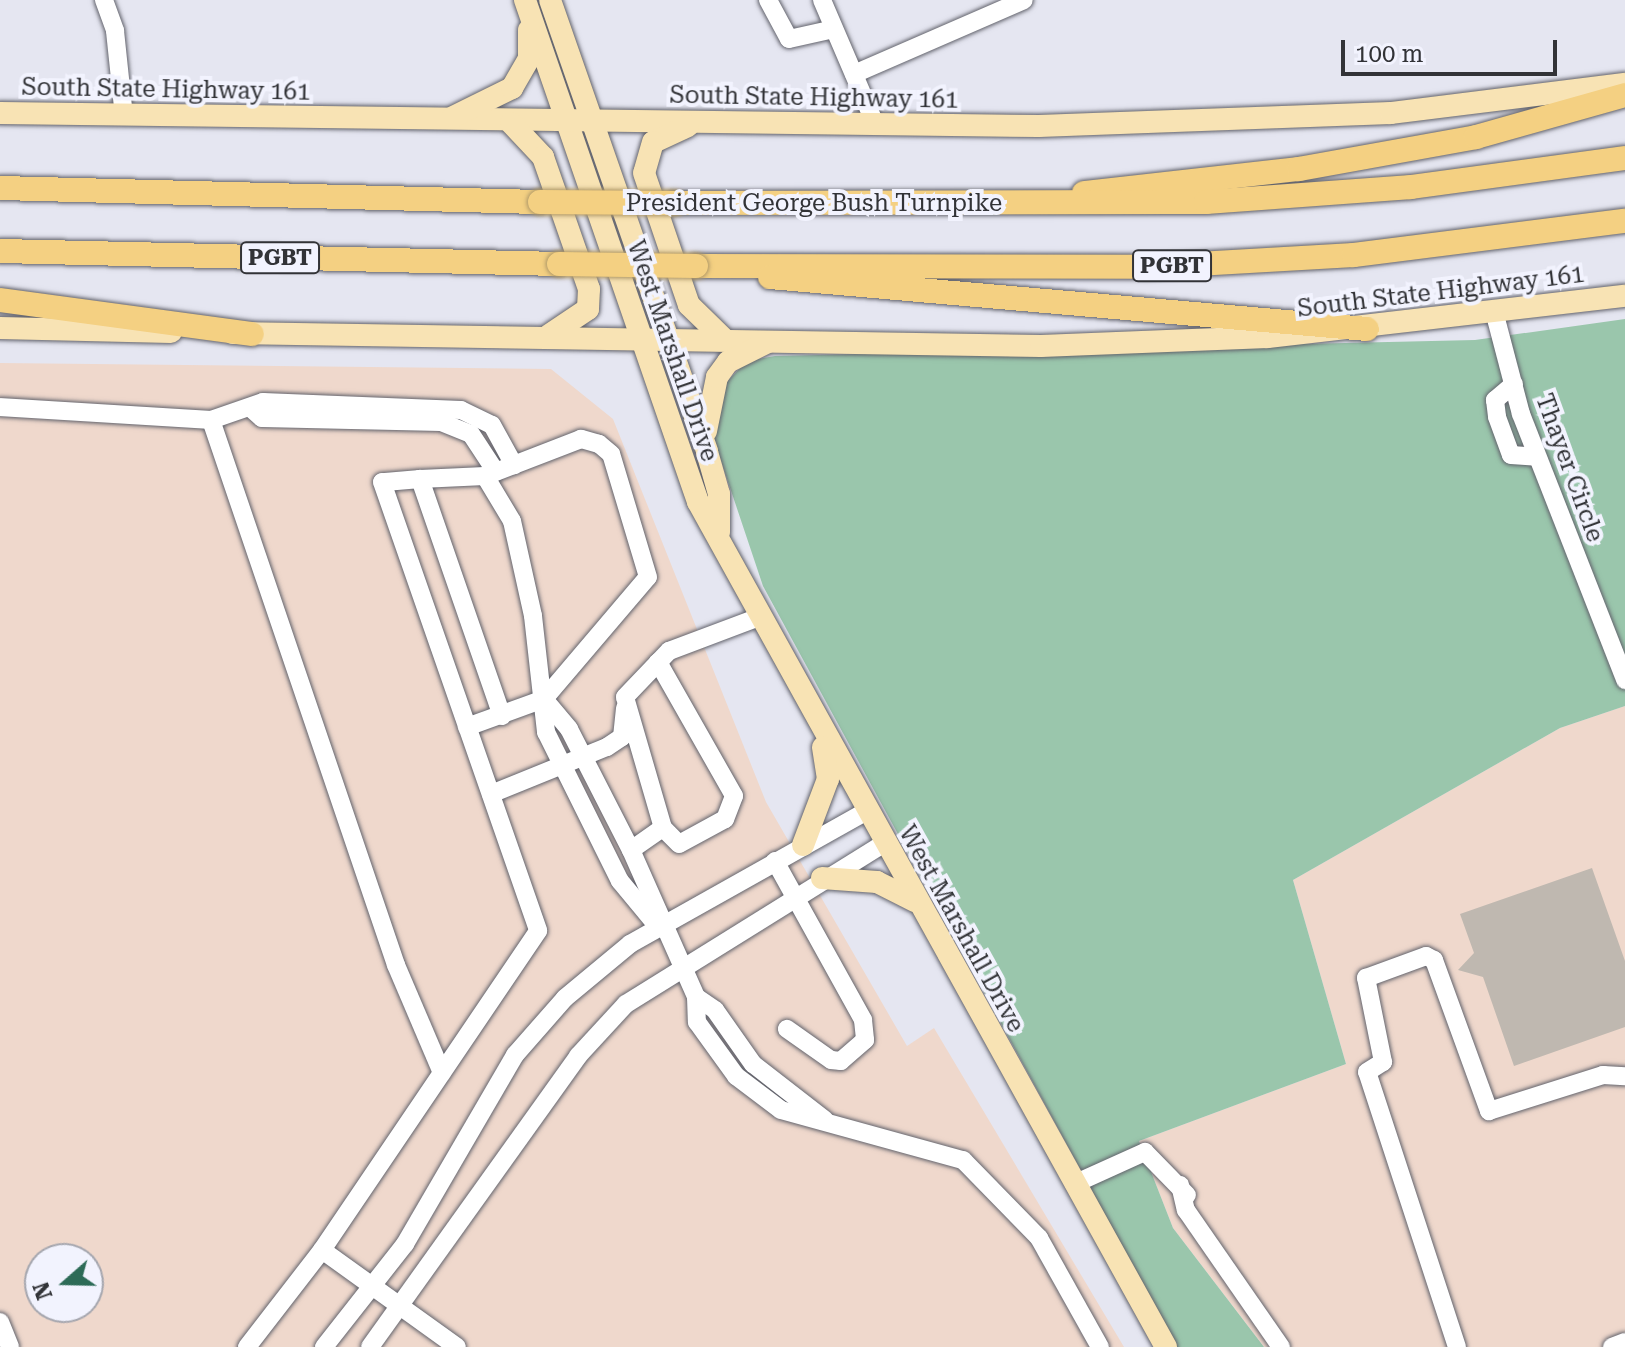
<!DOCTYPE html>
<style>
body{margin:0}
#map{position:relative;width:1625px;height:1347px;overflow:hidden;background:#e5e6f1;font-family:"Roboto Serif",serif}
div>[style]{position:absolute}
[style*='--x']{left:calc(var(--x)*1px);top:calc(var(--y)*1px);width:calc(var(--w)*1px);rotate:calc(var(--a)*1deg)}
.industrial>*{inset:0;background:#efd8cc}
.green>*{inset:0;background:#9ac6ac}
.building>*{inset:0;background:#bfb8b0}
.roads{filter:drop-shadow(0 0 2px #62636c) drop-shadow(0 0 2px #62636c)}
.minor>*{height:18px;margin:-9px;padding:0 9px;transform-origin:9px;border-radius:9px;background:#fff}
.major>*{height:22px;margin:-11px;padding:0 11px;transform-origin:11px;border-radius:11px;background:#f8e3b4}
.highway>*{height:24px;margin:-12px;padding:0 12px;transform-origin:12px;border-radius:12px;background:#f4d082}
.bridges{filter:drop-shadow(0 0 2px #b09968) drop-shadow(0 0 2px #b09968)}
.highway-bridge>*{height:24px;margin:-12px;padding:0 12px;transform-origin:12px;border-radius:12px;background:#f4d082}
span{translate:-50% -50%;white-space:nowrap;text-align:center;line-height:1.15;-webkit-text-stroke:8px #f2f3fe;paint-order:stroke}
.shield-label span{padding:2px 6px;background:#f2f3fe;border:2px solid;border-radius:6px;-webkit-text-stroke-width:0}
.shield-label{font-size:22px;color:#323337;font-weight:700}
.street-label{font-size:24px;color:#323337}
.north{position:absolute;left:24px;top:1243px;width:80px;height:80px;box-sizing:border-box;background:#f2f3fe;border:2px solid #a5a6ae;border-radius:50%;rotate:250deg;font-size:22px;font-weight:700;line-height:32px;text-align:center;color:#323337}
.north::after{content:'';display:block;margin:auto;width:28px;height:36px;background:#2d6b57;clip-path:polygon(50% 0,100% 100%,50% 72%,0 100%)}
.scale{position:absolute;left:1341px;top:40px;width:216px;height:36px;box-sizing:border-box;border:4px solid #323337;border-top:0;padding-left:10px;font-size:24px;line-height:28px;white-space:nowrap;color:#323337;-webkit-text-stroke:6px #f2f3fe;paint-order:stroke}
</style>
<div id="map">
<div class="industrial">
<i style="clip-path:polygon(evenodd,0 363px,551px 369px,613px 419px,766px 802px,907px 1046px,934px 1028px,1124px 1347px,0 1347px,0 363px,40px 1259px,88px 1259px,88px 1307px,40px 1307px,40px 1259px)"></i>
<i style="clip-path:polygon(1625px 706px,1625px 1347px,1264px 1347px,1173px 1228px,1139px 1141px,1346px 1064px,1293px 880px,1560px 728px)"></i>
</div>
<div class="green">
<i style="clip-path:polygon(1625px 319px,1625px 706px,1560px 728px,1293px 880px,1346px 1064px,1139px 1141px,1173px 1228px,1264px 1347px,1177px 1347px,763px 586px,711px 431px,718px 391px,747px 361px,775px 356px,1475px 340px)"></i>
</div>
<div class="building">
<i style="clip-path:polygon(1592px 868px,1625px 961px,1625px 1027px,1514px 1066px,1483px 977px,1458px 970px,1474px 953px,1460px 914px)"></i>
</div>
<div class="roads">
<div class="minor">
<i style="--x:104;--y:0;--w:33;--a:70"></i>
<i style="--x:115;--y:31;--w:85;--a:84"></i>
<i style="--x:768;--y:0;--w:44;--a:61.7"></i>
<i style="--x:789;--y:39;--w:46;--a:-12.5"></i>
<i style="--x:822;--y:0;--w:137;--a:66.8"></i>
<i style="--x:854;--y:74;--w:185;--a:-23.5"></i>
<i style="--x:1495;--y:315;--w:102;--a:75.3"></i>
<i style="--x:1521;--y:414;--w:286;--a:68.6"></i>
<i style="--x:1514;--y:384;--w:25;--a:140"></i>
<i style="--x:1495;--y:400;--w:17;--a:83"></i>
<i style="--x:1497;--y:417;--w:40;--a:69.8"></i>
<i style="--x:1511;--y:455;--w:26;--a:4"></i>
<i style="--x:0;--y:407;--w:211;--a:3.5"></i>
<i style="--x:211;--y:420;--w:576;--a:71.25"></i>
<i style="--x:396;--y:965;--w:117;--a:66.9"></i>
<i style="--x:253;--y:410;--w:12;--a:42"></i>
<i style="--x:262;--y:418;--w:179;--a:1.3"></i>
<i style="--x:441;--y:422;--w:32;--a:22"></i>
<i style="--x:471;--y:434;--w:45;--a:56.7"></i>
<i style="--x:211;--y:420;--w:55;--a:-19.1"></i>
<i style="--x:263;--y:402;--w:198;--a:2.3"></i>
<i style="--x:461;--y:410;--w:34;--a:26"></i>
<i style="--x:492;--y:425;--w:46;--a:61.2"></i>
<i style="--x:420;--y:479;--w:38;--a:175"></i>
<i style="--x:382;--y:482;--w:475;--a:70.8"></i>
<i style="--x:538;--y:931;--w:385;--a:124.1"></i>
<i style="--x:322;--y:1250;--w:166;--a:35.7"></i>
<i style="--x:658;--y:662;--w:154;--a:60.4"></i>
<i style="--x:734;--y:796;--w:25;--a:111"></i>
<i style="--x:725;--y:819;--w:52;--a:151.5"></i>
<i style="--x:679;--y:844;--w:23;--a:-135"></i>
<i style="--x:663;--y:828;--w:136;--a:-106.2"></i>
<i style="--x:625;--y:697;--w:64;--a:-46.3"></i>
<i style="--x:669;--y:651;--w:94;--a:-20.6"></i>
<i style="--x:544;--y:699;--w:39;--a:50"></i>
<i style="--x:569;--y:729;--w:136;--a:62.9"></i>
<i style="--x:631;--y:850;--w:161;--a:66.1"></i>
<i style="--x:696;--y:997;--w:23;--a:34"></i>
<i style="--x:715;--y:1010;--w:66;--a:54.9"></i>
<i style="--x:753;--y:1064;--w:91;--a:37.9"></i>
<i style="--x:502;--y:716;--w:251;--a:-109.1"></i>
<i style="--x:420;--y:479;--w:65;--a:-2.6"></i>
<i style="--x:485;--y:476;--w:52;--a:59"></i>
<i style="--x:512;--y:521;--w:97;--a:77.5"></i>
<i style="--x:533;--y:616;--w:117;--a:83.6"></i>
<i style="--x:546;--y:732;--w:166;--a:63.6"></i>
<i style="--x:620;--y:881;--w:61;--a:50.3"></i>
<i style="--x:467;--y:727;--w:82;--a:-20"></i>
<i style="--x:544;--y:699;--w:160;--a:-49.6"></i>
<i style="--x:648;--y:577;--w:128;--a:-106.7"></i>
<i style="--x:611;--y:454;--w:16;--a:-140"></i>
<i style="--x:599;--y:444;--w:19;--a:-164"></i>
<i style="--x:581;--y:439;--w:103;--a:158.9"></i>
<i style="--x:491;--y:794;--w:125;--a:-22.1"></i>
<i style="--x:607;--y:747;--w:18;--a:-34"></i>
<i style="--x:622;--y:737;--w:29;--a:-84"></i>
<i style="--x:631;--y:850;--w:39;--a:-35"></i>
<i style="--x:775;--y:861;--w:182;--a:61"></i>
<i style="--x:863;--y:1020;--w:20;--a:84"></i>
<i style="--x:865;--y:1040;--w:32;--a:139"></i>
<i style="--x:841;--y:1061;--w:10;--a:-174"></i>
<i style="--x:831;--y:1060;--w:54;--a:-144.8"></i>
<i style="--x:696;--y:997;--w:25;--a:88"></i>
<i style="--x:697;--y:1022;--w:67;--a:54.2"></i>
<i style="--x:736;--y:1076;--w:56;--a:37.1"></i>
<i style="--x:781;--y:1110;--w:189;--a:15.4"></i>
<i style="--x:963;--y:1160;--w:109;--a:45.7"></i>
<i style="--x:1039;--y:1238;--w:125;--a:60.8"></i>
<i style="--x:1074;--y:1184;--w:78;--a:-24.3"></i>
<i style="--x:1145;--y:1152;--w:60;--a:45.7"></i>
<i style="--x:1180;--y:1185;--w:26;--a:77"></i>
<i style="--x:1186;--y:1210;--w:167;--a:55.3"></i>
<i style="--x:0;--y:1322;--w:27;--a:68"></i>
<i style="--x:247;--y:1347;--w:123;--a:-52.3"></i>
<i style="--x:324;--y:1347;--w:131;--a:-51.8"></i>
<i style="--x:405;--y:1244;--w:219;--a:-59.8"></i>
<i style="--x:515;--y:1055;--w:76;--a:-48.7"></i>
<i style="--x:565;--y:998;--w:85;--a:-39.7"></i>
<i style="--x:630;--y:944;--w:270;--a:-29.3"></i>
<i style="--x:370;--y:1347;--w:358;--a:-54.4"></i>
<i style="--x:578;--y:1056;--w:71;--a:-47.3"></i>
<i style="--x:626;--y:1004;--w:303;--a:-31.9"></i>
<i style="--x:1457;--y:1347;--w:289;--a:-108.1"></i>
<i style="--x:1367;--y:1072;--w:19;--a:-32"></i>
<i style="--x:1383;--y:1062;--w:86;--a:-101.4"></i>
<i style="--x:1366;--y:978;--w:64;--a:-20.1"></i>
<i style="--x:1426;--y:956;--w:9;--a:27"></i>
<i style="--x:1434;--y:960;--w:161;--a:70"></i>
<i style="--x:1489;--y:1111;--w:120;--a:-17.5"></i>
<i style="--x:1603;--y:1075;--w:22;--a:3"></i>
<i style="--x:1612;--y:1347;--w:14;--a:-21"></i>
</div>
<div class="major">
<i style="--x:525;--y:0;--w:531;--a:70.98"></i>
<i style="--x:698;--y:502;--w:966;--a:61.02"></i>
<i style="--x:550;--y:0;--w:478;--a:70.8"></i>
<i style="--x:707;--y:452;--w:44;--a:74.1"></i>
<i style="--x:719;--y:494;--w:38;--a:90"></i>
<i style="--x:0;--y:113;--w:1039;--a:0.72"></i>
<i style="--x:1039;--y:126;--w:352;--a:-2.1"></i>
<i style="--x:1391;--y:113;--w:236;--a:-7.1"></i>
<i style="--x:453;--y:117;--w:66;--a:-26.2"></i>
<i style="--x:512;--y:88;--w:34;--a:-60"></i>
<i style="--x:529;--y:58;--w:28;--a:-90"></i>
<i style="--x:511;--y:123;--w:47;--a:46.7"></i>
<i style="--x:543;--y:157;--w:140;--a:70.8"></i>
<i style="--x:589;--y:289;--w:20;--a:93"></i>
<i style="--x:588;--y:309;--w:47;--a:146.3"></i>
<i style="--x:688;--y:126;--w:38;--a:155"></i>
<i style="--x:653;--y:142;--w:32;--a:106"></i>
<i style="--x:644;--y:173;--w:139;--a:71.2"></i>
<i style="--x:689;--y:305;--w:50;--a:44.2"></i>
<i style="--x:0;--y:328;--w:171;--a:1.3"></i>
<i style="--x:233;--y:333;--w:808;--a:0.92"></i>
<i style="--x:1041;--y:346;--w:227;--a:-2.3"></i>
<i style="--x:1268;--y:337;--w:359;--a:-6.6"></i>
<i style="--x:706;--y:431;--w:55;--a:-78.5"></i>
<i style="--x:717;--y:377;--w:19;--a:-54"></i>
<i style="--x:728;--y:362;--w:42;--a:-26.6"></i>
<i style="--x:803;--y:845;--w:71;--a:-69.3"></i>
<i style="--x:828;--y:779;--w:32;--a:-99"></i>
<i style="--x:822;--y:878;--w:55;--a:4.2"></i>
<i style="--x:877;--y:882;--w:42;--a:26.6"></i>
</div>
<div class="highway">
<i style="--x:0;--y:188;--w:540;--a:1.49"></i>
<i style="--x:1084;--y:193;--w:216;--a:-6.4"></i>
<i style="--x:1299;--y:169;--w:180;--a:-10.2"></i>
<i style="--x:1476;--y:137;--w:155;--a:-15.7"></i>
<i style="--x:674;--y:203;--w:532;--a:-0.11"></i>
<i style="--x:1206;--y:202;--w:206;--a:-4.2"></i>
<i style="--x:1411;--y:187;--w:216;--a:-7.7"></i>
<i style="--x:0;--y:251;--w:559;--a:1.33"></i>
<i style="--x:696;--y:266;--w:450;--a:0.1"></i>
<i style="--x:1146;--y:267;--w:208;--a:-3.3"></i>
<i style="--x:1354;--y:255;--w:273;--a:-7.2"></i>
<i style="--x:770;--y:277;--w:599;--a:4.98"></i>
<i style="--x:0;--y:300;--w:254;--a:7.7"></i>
</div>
</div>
<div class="bridges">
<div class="highway-bridge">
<i style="--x:540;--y:202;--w:134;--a:0.4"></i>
<i style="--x:559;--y:264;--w:137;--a:0.8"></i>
</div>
</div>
<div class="shield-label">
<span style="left:280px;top:258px">PGBT</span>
<span style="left:1172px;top:266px">PGBT</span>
</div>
<div class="street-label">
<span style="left:166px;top:90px;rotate:1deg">South State Highway 161</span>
<span style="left:814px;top:98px;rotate:1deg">South State Highway 161</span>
<span style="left:814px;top:204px">President George Bush Turnpike</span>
<span style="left:1441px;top:292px;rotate:-7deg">South State Highway 161</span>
<span style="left:672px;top:351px;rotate:71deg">West Marshall Drive</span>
<span style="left:1569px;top:468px;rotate:70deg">Thayer Circle</span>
<span style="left:961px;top:929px;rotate:61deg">West Marshall Drive</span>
</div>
<div class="north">N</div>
<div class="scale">100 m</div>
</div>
